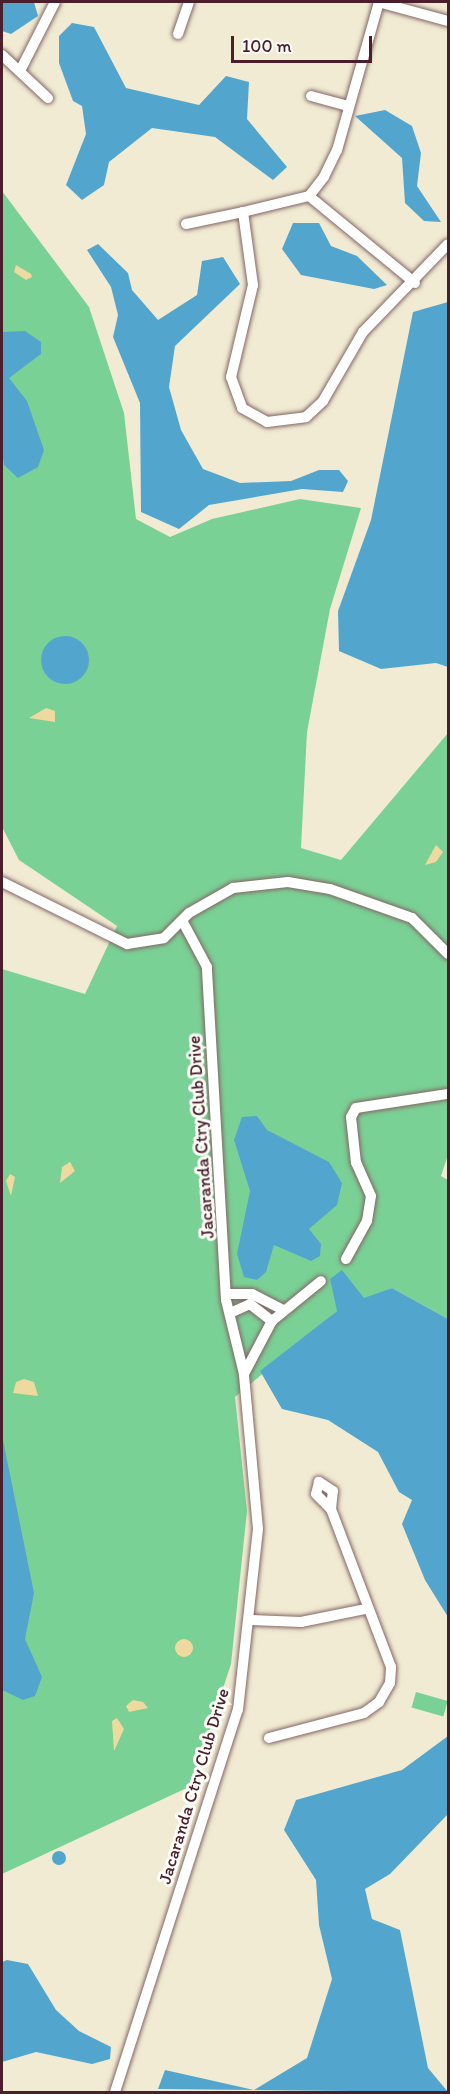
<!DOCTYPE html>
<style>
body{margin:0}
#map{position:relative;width:450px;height:2094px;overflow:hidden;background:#f1ebd3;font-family:Itim,sans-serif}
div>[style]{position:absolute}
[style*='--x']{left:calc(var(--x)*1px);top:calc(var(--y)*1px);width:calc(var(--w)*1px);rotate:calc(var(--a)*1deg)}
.green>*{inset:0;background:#7ad195;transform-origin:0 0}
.sand>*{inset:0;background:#eeda9e}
.round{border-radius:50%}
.water>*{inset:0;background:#52a6ce}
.roads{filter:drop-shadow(0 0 2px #846666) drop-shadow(0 0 2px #846666)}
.minor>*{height:10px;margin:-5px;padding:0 5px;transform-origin:5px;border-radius:5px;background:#fff}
span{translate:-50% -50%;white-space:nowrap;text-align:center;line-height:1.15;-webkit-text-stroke:6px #fdfcf7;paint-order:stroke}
.street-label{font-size:18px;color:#4a1f2b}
.frame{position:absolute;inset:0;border:3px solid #4a1f2b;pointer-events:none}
.scale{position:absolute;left:231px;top:36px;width:141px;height:27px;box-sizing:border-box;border:3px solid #4a1f2b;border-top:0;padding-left:8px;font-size:18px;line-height:21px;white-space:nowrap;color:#4a1f2b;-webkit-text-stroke:4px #fdfcf7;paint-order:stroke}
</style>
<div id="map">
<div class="green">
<i style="clip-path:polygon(2px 191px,89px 307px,124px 413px,136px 519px,170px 537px,212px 519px,300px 499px,361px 508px,330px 609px,307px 732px,301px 848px,341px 860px,448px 733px,448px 1155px,441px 1176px,448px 1180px,448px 1319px,392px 1288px,338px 1310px,235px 1397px,247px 1511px,231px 1664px,191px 1786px,2px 1874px,2px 969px,85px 994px,117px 926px,19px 860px,2px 827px)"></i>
<i style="left:416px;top:1692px;width:33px;height:16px;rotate:16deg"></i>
</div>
<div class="sand">
<i style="clip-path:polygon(16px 265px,31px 274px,32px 277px,26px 280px,14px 272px)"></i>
<i style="clip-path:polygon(46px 708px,55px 711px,55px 722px,29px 718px)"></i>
<i style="clip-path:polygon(436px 845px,443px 852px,436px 862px,425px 865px)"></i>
<i style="clip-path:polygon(70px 1162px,75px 1171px,60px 1183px,62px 1167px)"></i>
<i style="clip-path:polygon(10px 1174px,15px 1177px,11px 1196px,6px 1181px)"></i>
<i style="clip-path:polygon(24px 1379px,34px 1382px,38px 1396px,13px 1393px,16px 1382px)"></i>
<i class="round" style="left:175px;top:1639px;width:18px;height:18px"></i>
<i style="clip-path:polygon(133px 1700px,143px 1702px,148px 1708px,129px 1712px,126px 1706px)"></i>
<i style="clip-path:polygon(117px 1718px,124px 1729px,114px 1751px,112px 1721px)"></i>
</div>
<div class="water">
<i style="clip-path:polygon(2px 2px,34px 2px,38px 16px,11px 34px,2px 31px)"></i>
<i style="clip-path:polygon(72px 23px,94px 27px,126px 88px,199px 105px,226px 76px,249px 82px,247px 119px,287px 167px,273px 180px,215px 137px,152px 128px,109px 162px,104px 185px,82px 200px,66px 185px,86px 134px,82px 106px,73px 101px,59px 63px,59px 36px)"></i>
<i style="clip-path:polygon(385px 110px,412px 126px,421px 153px,417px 186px,441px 222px,424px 221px,405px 203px,402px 158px,355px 116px)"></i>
<i style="clip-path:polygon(293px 223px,319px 223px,331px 246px,357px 256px,387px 285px,374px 289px,301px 275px,282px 249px)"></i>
<i style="clip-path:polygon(98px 244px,128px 273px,132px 290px,158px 320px,197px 295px,202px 261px,223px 257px,240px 284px,175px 346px,169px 387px,181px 430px,203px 469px,240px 483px,291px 481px,319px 470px,339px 470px,348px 481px,343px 492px,302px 489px,209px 505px,179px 529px,141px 512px,140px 403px,113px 337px,118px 315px,111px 287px,87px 250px)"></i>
<i style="clip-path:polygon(448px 302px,448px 667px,436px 663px,381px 669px,339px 651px,338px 611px,371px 520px,413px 312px)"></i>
<i style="clip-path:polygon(25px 331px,41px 342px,41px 354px,9px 378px,27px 401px,44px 450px,38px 467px,18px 478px,4px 465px,2px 452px,2px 332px)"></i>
<i class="round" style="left:41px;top:636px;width:48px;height:48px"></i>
<i style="clip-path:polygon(257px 1116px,267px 1130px,329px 1162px,342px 1183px,337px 1205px,309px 1229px,321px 1244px,320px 1256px,311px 1261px,274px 1245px,266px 1272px,257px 1280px,244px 1277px,237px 1254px,250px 1191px,234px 1140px,242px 1117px)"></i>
<i style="clip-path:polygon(342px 1270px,364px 1298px,392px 1288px,448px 1319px,448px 1617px,425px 1580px,402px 1524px,412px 1500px,399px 1492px,378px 1452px,328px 1420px,282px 1409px,260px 1371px,337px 1311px,330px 1279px)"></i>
<i style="clip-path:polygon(2px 1435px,34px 1593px,25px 1639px,42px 1677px,35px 1696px,23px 1700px,2px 1690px)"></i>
<i style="clip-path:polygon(448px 1736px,448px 1814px,390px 1874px,365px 1889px,372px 1919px,400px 1930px,428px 2068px,448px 2092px,158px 2089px,165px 2070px,254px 2090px,307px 2058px,332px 1979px,319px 1925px,316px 1880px,284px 1830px,296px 1800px,402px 1770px)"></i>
<i class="round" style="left:52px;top:1851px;width:14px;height:14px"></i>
<i style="clip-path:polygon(7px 1960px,28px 1964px,56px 2010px,79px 2031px,111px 2047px,110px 2059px,92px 2064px,36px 2052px,2px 2062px,2px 1962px)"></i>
</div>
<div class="roads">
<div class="minor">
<i style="--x:378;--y:2;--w:73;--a:15.2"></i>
<i style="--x:379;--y:2;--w:154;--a:105.8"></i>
<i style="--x:337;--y:150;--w:30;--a:116"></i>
<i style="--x:324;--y:177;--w:24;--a:128"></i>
<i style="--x:309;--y:196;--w:68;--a:166.4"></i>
<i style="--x:243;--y:212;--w:74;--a:82.2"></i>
<i style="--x:253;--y:285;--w:95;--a:103.4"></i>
<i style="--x:231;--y:377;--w:33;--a:70"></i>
<i style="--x:242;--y:408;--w:29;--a:29"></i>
<i style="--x:267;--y:422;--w:39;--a:-7"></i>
<i style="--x:306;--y:417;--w:23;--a:-43"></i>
<i style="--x:323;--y:401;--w:80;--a:-59.9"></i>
<i style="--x:363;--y:332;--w:122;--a:-46"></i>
<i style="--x:178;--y:34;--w:34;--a:-71"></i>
<i style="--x:2;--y:55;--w:63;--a:43.1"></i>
<i style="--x:21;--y:69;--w:75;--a:-63.1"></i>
<i style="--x:311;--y:96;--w:39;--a:15"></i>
<i style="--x:309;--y:196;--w:137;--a:39.4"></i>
<i style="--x:186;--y:224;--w:58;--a:-11.9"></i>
<i style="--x:2;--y:882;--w:140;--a:26.4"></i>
<i style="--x:127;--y:944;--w:37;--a:-9"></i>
<i style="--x:164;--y:938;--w:35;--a:-45"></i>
<i style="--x:189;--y:913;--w:51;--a:-29.6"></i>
<i style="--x:233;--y:888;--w:55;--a:-6.2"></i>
<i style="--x:288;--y:882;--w:43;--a:9.5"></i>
<i style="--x:330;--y:889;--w:87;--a:19.5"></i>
<i style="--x:412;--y:918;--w:51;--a:45"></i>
<i style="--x:346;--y:1259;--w:43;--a:-61.1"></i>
<i style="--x:367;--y:1221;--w:25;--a:-81"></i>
<i style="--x:371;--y:1196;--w:36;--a:-114"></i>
<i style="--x:356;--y:1163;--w:46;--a:-96.2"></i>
<i style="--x:351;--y:1117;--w:10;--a:-61"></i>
<i style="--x:356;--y:1108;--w:93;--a:-8.7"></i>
<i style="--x:226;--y:1294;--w:26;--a:0"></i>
<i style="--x:252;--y:1294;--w:36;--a:27"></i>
<i style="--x:230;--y:1313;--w:22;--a:-24"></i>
<i style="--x:250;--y:1304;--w:28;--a:38"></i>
<i style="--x:244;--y:1374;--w:60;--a:-62.2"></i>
<i style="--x:272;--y:1321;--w:63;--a:-39.2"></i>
<i style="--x:251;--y:1620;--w:50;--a:2.3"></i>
<i style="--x:301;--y:1622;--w:65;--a:-11.5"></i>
<i style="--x:269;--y:1738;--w:98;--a:-14.7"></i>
<i style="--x:364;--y:1713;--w:19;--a:-36"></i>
<i style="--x:379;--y:1702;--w:22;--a:-60"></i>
<i style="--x:390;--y:1683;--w:16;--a:-86"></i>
<i style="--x:391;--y:1667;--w:169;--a:-110.8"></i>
<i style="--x:331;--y:1509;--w:18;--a:-84"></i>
<i style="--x:333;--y:1491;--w:17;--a:-147"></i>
<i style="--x:319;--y:1482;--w:12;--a:104"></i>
<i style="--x:316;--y:1494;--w:21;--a:45"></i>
<i style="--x:115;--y:2092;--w:401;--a:-72.2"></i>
<i style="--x:238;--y:1710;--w:182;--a:-83.7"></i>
<i style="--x:258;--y:1529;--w:156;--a:-95.2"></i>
<i style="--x:244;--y:1374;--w:76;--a:-103.7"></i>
<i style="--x:226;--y:1300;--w:334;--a:-93.3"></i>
<i style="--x:207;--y:967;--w:51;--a:-118.1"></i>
</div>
</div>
<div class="street-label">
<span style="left:201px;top:1137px;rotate:-94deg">Jacaranda Ctry Club Drive</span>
<span style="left:194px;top:1786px;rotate:-73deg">Jacaranda Ctry Club Drive</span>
</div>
<div class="frame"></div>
<div class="scale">100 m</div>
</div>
